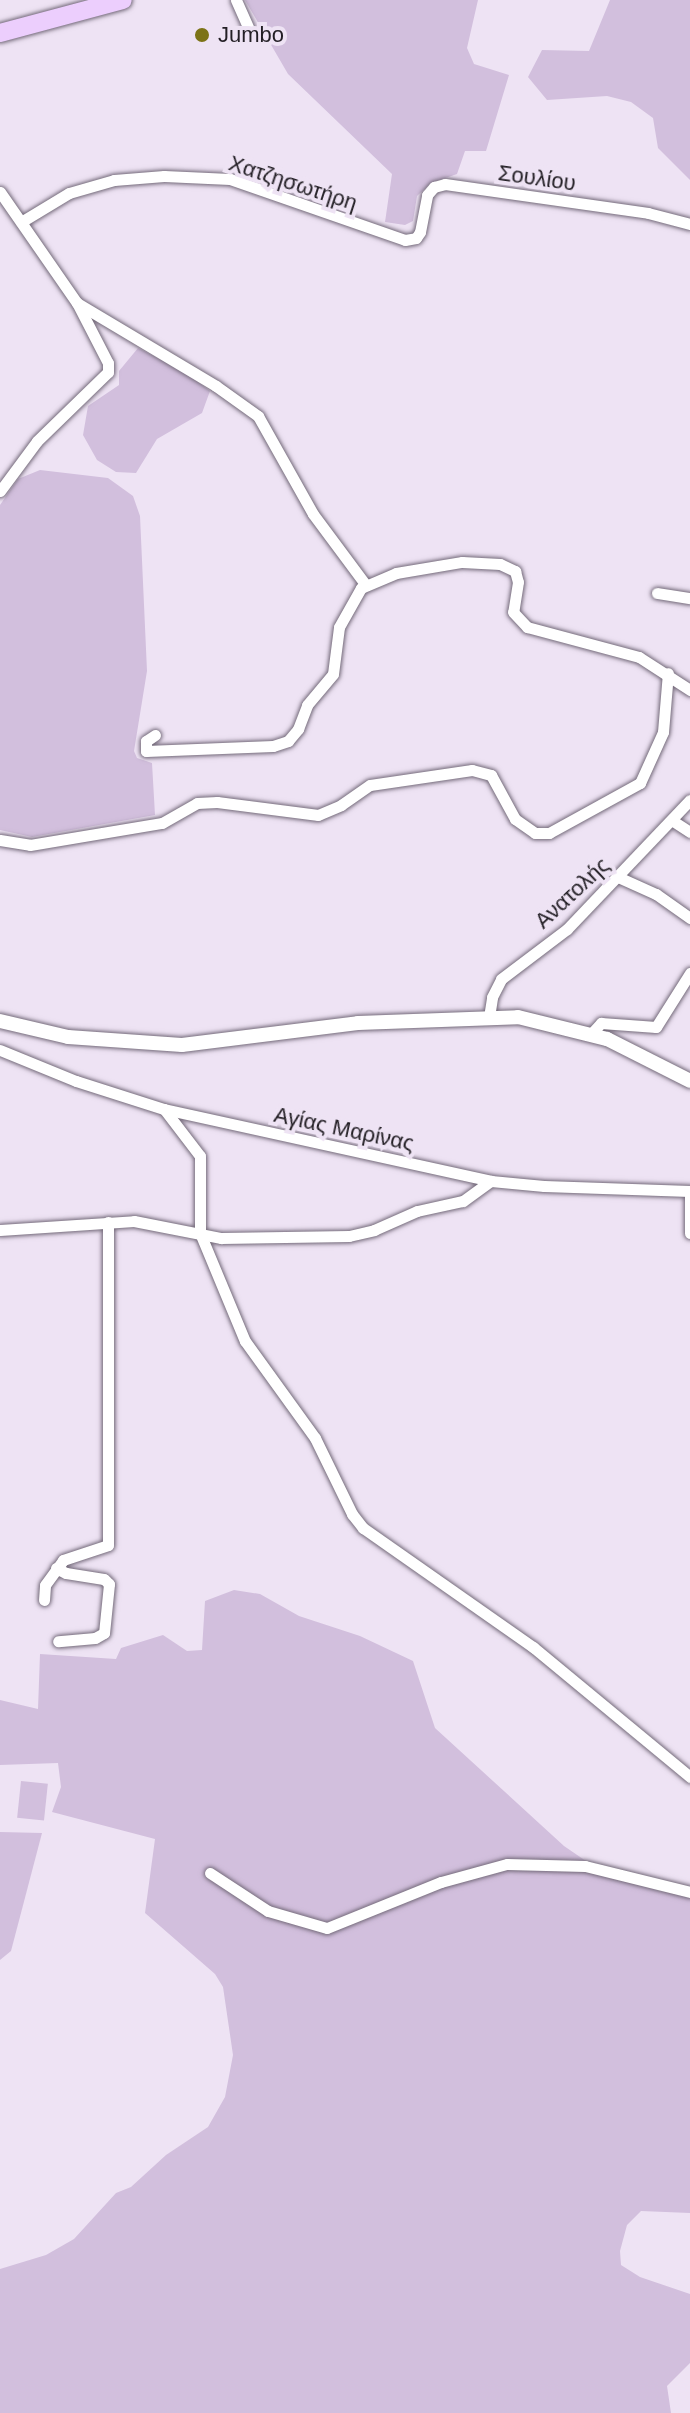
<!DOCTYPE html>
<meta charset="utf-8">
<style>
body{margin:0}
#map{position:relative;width:690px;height:2413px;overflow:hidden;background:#eee3f4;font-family:Arial,sans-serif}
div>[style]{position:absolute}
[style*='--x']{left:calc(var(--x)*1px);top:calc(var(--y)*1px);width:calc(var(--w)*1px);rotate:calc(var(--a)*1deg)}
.green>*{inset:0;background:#d2bfdd;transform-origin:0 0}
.roads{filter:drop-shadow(0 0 2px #746a7a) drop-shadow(0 0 2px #746a7a)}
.minor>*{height:11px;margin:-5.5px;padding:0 5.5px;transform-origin:5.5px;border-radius:5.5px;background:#fff}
.tertiary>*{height:14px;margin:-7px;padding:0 7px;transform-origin:7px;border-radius:7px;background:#fff}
.primary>*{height:18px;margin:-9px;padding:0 9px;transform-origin:9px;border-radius:9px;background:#eccefd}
.dots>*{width:22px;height:22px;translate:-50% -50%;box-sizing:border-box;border:4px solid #eee3f4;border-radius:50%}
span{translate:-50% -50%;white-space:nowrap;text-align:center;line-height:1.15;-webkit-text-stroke:8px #eee3f4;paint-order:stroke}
.poi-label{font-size:22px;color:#231f25}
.left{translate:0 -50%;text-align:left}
.street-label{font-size:22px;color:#231f25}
</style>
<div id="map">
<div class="green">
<i style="clip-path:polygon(245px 0,478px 0,467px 48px,474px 64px,509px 75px,486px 151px,465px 151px,457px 174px,431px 183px,417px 196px,413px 221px,405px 225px,385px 222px,392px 174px,288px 74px)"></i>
<i style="clip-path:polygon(610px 0,690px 0,690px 180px,658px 148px,653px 118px,631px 102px,607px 96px,547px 100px,528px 77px,542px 50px,589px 51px)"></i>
<i style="clip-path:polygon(138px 348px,183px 371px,210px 391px,202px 413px,157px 439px,136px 473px,116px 472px,97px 460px,83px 435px,88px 406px,119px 385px,119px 371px)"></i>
<i style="clip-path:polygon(40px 470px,108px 478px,133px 496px,140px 516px,147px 671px,134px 751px,137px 758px,152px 763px,155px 815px,32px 837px,0 830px,0 505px,18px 479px)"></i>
<i style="clip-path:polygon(234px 1590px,260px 1594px,299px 1616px,360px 1636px,413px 1661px,435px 1728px,564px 1846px,602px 1872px,659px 1891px,690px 1896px,690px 2213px,641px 2211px,627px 2225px,620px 2251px,621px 2265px,640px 2277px,690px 2294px,690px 2363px,667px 2386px,671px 2413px,0 2413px,0 2269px,46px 2255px,74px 2239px,116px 2193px,131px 2187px,166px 2155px,208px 2127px,225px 2097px,233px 2055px,223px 1987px,215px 1974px,145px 1913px,155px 1839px,52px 1812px,61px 1787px,58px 1763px,0 1765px,0 1700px,38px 1709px,40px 1654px,116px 1659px,121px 1648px,163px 1635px,187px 1651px,202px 1650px,205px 1601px)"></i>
<i style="left:21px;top:1781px;width:27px;height:37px;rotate:6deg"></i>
<i style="clip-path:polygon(0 1832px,42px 1833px,11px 1951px,0 1960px)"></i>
</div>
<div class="roads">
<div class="minor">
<i style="--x:236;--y:0;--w:32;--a:66"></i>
<i style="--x:0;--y:192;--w:135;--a:55.3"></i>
<i style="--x:77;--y:303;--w:162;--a:30.8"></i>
<i style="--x:216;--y:386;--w:52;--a:35.5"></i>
<i style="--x:258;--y:416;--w:112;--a:60.7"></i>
<i style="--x:313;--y:514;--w:87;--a:53.4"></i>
<i style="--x:21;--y:222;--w:56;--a:-31.1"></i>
<i style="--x:69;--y:193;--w:47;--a:-16.1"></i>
<i style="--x:114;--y:180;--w:50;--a:-4.6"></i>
<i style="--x:164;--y:176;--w:66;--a:2.6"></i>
<i style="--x:230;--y:179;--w:185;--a:19.2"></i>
<i style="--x:405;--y:240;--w:11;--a:-10"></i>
<i style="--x:416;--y:238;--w:7;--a:-56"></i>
<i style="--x:420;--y:232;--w:38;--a:-79"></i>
<i style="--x:427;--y:195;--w:11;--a:-49"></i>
<i style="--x:434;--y:187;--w:11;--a:-15"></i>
<i style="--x:445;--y:184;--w:205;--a:8.1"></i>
<i style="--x:648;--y:213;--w:43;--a:14.7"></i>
<i style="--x:0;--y:491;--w:62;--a:-53.5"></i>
<i style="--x:37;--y:441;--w:99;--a:-44.2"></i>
<i style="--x:108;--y:372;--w:9;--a:-90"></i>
<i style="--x:108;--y:363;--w:68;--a:-117.3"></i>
<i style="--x:657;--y:593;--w:33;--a:9"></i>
<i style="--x:155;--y:735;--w:11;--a:146"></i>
<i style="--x:146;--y:741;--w:10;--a:90"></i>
<i style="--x:146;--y:751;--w:127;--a:-2.3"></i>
<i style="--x:273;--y:746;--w:16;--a:-18"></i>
<i style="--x:288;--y:741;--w:16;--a:-50"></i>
<i style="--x:298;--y:729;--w:26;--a:-69"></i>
<i style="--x:307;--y:705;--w:40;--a:-50"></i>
<i style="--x:333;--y:674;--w:47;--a:-82.7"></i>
<i style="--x:339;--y:627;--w:45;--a:-60.6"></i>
<i style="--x:361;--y:588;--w:38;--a:-23"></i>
<i style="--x:396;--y:573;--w:67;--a:-9.5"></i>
<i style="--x:462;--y:562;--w:38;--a:3"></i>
<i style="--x:500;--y:564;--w:17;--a:25"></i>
<i style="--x:515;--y:571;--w:11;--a:75"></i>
<i style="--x:518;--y:582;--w:30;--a:99"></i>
<i style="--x:513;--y:612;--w:21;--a:47"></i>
<i style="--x:527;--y:627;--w:116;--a:15"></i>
<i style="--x:639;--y:657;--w:61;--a:32.9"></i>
<i style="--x:673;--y:821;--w:20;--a:33"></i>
<i style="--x:0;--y:840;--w:30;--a:9"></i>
<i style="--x:30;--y:845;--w:134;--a:-9.5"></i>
<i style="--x:162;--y:823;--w:40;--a:-29.7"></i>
<i style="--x:197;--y:803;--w:20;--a:-3"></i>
<i style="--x:217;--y:802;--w:102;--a:7.3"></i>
<i style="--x:318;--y:815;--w:25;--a:-23"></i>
<i style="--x:341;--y:805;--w:35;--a:-35"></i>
<i style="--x:370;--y:785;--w:103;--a:-8.4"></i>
<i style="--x:472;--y:770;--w:20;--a:15"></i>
<i style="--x:491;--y:775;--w:50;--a:61.4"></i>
<i style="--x:515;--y:819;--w:24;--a:35"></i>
<i style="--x:535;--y:833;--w:14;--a:0"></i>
<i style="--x:549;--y:833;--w:104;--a:-28.8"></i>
<i style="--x:640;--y:783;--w:56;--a:-65.7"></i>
<i style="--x:663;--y:732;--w:59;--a:-85.2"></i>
<i style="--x:618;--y:877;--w:42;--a:24.1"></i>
<i style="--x:656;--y:894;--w:42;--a:35.2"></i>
<i style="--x:489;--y:1017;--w:20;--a:-81"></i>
<i style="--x:492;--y:997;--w:20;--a:-63"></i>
<i style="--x:501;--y:979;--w:83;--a:-37.1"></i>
<i style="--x:567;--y:929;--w:178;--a:-46.4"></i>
<i style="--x:591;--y:1034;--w:15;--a:-48"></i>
<i style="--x:601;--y:1023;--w:55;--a:4.2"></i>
<i style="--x:656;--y:1027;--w:64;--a:-57.8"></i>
<i style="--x:0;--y:1050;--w:82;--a:22.2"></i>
<i style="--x:76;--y:1081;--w:92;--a:17.7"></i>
<i style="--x:164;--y:1109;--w:335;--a:12.4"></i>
<i style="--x:491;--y:1181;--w:53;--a:5.4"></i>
<i style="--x:544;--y:1186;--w:146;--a:2"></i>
<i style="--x:164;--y:1109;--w:59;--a:52.5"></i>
<i style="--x:200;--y:1156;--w:77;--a:90"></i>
<i style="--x:200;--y:1233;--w:117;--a:67.4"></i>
<i style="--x:245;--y:1341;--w:120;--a:54.2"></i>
<i style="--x:315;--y:1438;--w:85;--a:64"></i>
<i style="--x:352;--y:1514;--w:18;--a:52"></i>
<i style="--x:363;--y:1528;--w:208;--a:35"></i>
<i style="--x:533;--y:1647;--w:204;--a:39.6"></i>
<i style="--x:690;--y:1191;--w:42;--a:90"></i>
<i style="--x:0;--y:1230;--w:134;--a:-3.8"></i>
<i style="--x:134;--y:1221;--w:89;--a:11.1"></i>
<i style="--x:221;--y:1238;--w:128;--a:-0.9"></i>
<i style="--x:349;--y:1236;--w:26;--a:-13"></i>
<i style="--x:374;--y:1230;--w:47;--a:-23.8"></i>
<i style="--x:417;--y:1211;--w:47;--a:-12.3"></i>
<i style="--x:463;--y:1201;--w:34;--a:-36"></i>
<i style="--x:56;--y:1568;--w:11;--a:27"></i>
<i style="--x:66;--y:1573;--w:38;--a:9"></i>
<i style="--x:104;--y:1579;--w:7;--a:45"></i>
<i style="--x:109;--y:1584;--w:49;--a:95.8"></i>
<i style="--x:104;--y:1633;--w:10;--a:151"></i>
<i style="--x:95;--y:1638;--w:37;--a:175"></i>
<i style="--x:44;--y:1600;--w:15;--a:-86"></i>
<i style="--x:45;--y:1585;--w:31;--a:-54"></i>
<i style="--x:63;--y:1560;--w:47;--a:-18.4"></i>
<i style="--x:108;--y:1545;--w:323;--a:-90"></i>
<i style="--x:210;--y:1873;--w:69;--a:33.2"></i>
<i style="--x:268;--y:1911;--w:61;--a:16.1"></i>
<i style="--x:327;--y:1928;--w:123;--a:-22"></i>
<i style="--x:441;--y:1882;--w:68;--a:-15.3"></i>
<i style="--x:507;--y:1864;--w:78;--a:1.5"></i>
<i style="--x:585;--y:1866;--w:108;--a:13.9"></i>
</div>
<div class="tertiary">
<i style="--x:0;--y:1021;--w:70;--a:13.2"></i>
<i style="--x:68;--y:1037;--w:114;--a:4"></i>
<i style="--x:182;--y:1045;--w:177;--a:-7.1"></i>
<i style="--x:358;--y:1023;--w:160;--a:-2.1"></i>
<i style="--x:518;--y:1017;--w:92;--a:13.9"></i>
<i style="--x:607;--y:1039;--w:93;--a:26.8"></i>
</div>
<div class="primary">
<i style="--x:0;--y:33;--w:127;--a:-15"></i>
</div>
</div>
<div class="dots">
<i style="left:202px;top:35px;background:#7c7316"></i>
</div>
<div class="poi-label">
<span class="left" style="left:218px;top:35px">Jumbo</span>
</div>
<div class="street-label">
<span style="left:537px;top:178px;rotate:8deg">Σουλίου</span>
<span style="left:293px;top:183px;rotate:18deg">Χατζησωτήρη</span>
<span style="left:572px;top:893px;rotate:-43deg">Ανατολής</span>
<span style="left:344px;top:1129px;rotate:12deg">Αγίας Μαρίνας</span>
</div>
</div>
